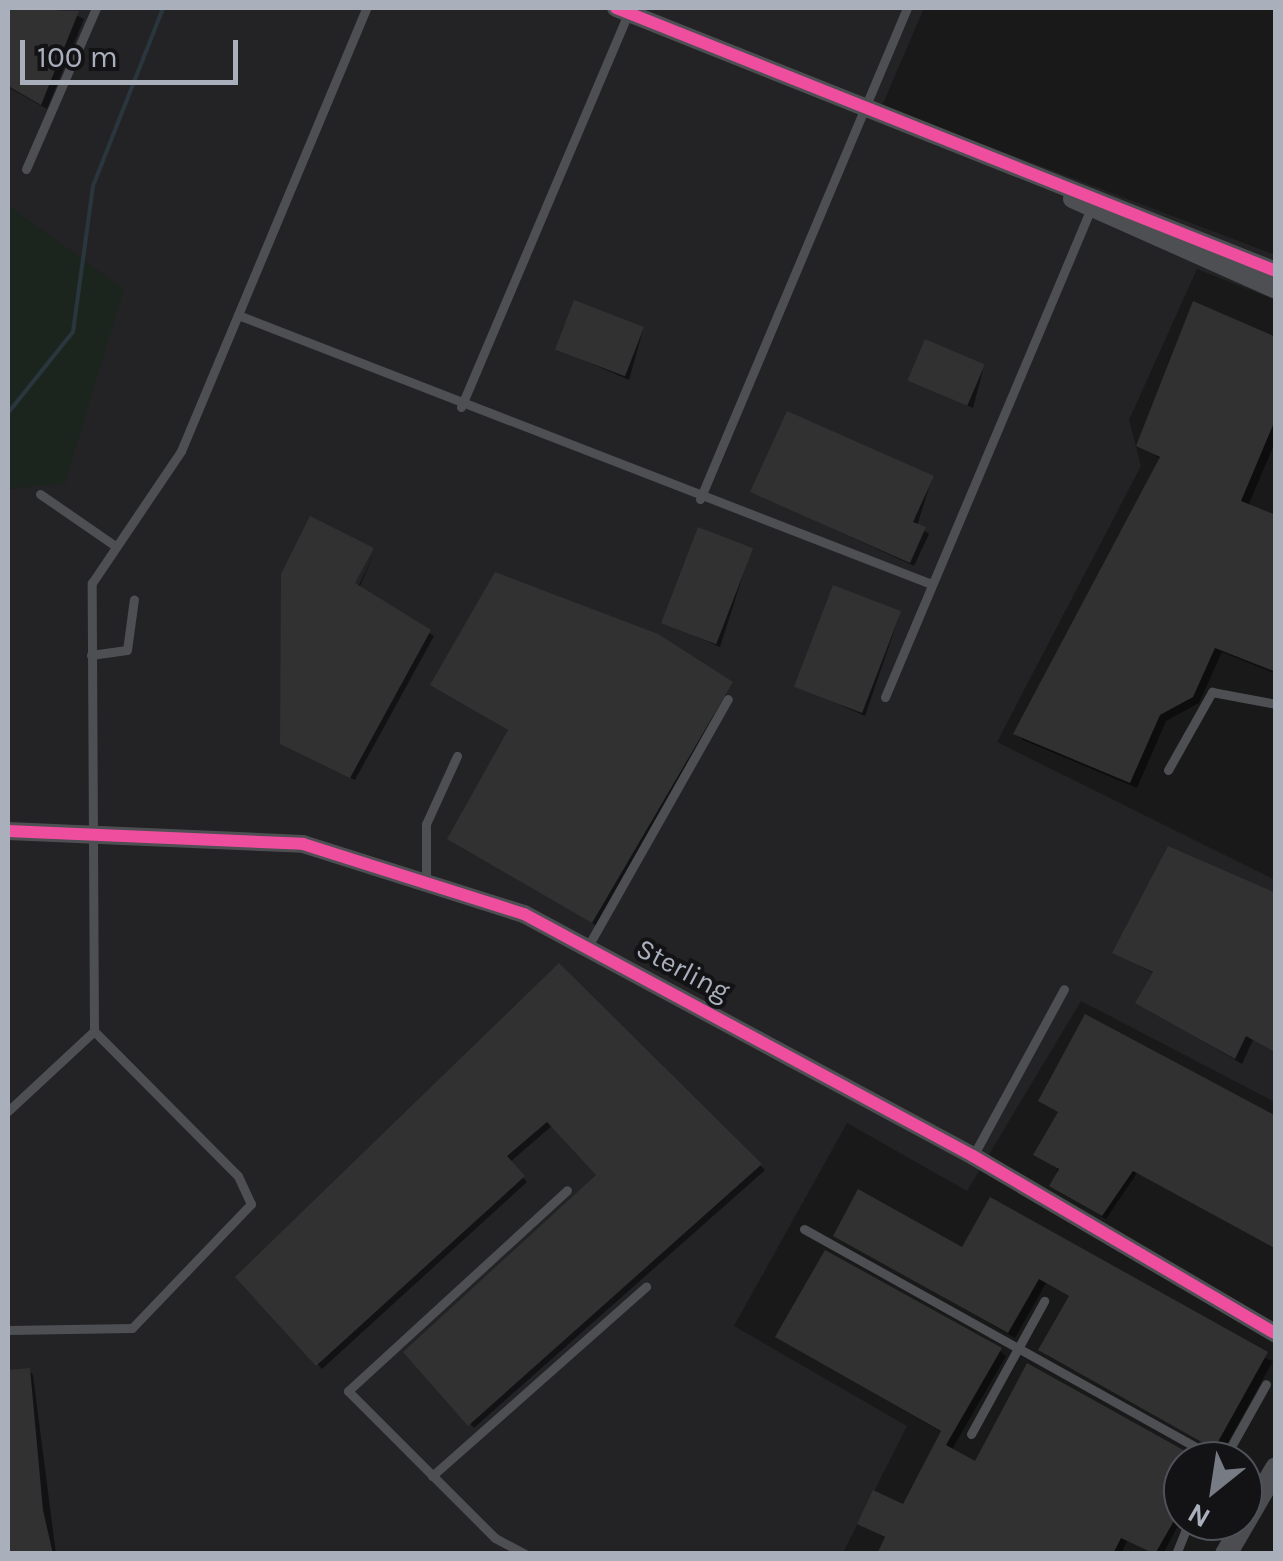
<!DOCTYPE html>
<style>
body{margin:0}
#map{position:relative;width:1283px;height:1561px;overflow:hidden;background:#19191a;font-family:Karla,sans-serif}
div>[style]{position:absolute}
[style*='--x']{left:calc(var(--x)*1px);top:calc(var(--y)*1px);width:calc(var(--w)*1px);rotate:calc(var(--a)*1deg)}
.built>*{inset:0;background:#232326}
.green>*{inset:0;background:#1c251d}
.shadow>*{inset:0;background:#0007}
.stream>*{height:4px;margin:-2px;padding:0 2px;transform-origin:2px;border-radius:2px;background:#2a363d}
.building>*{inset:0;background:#313132;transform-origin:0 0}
.lane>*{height:9px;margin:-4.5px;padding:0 4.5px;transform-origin:4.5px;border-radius:4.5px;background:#4d4f53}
.street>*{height:18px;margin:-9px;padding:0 9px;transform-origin:9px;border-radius:9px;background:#4d4f53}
.secondary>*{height:22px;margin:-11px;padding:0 11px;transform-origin:11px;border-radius:11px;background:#4c4d51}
.cycleway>*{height:12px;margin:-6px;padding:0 6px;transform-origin:6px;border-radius:6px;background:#ef4d9e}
span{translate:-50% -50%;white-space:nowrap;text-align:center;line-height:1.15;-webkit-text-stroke:8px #131316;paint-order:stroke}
.street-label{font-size:28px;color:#a9b0bc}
.frame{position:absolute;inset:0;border:10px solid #a9b0bc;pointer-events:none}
.north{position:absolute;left:1163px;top:1441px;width:100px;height:100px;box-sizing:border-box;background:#131316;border:2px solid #4f5258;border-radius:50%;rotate:210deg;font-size:28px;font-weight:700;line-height:40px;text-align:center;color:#a9b0bc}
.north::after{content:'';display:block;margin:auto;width:35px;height:45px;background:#777b83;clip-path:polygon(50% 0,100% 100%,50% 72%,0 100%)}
.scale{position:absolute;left:20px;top:40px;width:218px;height:45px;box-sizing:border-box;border:5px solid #a9b0bc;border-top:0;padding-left:12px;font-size:30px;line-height:35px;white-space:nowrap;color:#a9b0bc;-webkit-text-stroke:8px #131316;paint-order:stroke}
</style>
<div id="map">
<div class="built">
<i style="clip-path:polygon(8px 8px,924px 8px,882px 106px,1275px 255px,1275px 300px,1197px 269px,1129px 420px,1141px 466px,997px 742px,1275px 880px,1275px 1102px,1081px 1001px,967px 1191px,847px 1123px,734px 1326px,907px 1426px,843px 1553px,8px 1553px,8px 489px,65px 482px,123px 289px,8px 206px)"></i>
</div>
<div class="green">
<i style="clip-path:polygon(8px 206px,124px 289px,65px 483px,8px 489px)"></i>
</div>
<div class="shadow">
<i style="clip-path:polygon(8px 8px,62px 8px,84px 19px,47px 109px,8px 87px)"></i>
<i style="clip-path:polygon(643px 330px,629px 380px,558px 349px)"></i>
<i style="clip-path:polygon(1276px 340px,1276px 440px,1248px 506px,1276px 518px,1276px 674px,1222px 652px,1199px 703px,1166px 721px,1137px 788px,1023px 740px,1016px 733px,1162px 460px,1139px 445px)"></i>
<i style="clip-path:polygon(984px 366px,973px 408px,911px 380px)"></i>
<i style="clip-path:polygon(932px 478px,917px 526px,929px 534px,914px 566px,753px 492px)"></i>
<i style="clip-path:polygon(751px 550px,720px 647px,663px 622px)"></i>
<i style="clip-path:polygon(375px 552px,359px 588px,434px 636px,355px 780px,282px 743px)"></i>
<i style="clip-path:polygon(900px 614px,865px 716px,796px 685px)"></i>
<i style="clip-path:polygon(731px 684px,597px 926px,450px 839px,510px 731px,433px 685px)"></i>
<i style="clip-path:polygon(1276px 896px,1276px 1053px,1253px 1040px,1242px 1064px,1138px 1003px,1155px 974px,1115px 953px)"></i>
<i style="clip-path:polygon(559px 967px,765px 1170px,474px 1428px,406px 1352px,600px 1176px,553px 1125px,510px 1162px,527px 1182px,322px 1369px,238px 1277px)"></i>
<i style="clip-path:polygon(1041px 1101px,1276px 1119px,1276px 1249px,1137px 1173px,1106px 1219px,1056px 1190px,1060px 1113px)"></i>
<i style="clip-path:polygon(842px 1239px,963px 1251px,1273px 1361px,1222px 1453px,1048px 1356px,1041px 1350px,1071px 1297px,1046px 1283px,1015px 1338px)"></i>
<i style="clip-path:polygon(778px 1337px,1000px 1351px,1006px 1356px,951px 1451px,976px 1465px,1028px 1366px,1198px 1461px,1183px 1461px,1183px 1516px,1163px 1554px,1127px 1541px,1121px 1554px,878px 1554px,887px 1539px,860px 1524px,905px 1508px,943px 1433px)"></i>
<i style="clip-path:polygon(29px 1370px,33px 1375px,56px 1554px,8px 1554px,8px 1372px)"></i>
</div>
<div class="stream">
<i style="--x:8;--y:413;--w:104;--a:-51.3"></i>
<i style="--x:73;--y:332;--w:147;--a:-82.2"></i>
<i style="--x:93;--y:186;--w:191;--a:-68.5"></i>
</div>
<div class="building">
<i style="clip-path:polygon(8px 8px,79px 11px,41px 105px,8px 86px)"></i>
<i style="left:574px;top:300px;width:75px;height:53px;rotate:21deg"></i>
<i style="clip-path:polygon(1193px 301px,1276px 337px,1276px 418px,1241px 501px,1276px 515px,1276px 672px,1215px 648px,1193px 697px,1160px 715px,1130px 783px,1013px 734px,1160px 457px,1136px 446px)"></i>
<i style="left:925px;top:339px;width:65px;height:45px;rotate:23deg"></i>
<i style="clip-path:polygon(787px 411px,934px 476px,913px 522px,926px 527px,910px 563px,750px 492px)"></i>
<i style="clip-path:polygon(310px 516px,374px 548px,355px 583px,431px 630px,350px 778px,280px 744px,281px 574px)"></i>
<i style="left:698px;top:527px;width:59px;height:103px;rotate:21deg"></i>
<i style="clip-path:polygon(495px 572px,658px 634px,733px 682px,592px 923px,447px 839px,508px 730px,430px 685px)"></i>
<i style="left:833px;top:585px;width:73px;height:109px;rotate:21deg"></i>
<i style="clip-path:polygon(1168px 846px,1276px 893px,1276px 1053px,1246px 1036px,1235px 1059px,1135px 1003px,1153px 972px,1112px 953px)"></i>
<i style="clip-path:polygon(559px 963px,762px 1164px,468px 1426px,403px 1352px,596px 1175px,547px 1122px,507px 1156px,525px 1176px,316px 1366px,235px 1277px)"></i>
<i style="clip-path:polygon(1085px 1014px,1276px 1116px,1276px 1249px,1133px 1171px,1102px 1216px,1049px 1186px,1059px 1169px,1033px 1155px,1058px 1112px,1038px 1101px)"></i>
<i style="clip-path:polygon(858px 1189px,962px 1247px,990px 1197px,1268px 1352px,1214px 1449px,1038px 1350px,1069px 1296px,1039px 1279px,1008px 1333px,833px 1236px)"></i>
<i style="clip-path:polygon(825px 1250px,1002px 1348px,946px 1445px,975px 1461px,1027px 1363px,1203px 1461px,1183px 1461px,1179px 1512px,1155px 1554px,1121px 1538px,1113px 1554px,877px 1554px,885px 1537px,857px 1524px,873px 1490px,903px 1504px,941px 1431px,775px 1337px)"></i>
<i style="clip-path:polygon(30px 1368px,43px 1510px,53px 1554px,8px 1554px,8px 1370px)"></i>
</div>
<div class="lane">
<i style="--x:26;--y:169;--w:176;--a:-66.5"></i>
<i style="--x:238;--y:315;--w:741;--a:21.2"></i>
<i style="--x:461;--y:407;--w:428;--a:-67"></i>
<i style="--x:40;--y:494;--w:90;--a:34.6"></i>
<i style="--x:700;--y:499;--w:533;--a:-67.14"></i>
<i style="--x:91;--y:655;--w:36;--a:-8"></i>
<i style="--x:127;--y:650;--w:51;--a:-82.2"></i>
<i style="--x:885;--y:697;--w:533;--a:-67.14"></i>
<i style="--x:1168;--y:770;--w:90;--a:-60.6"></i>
<i style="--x:1212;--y:692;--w:65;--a:10.6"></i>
<i style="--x:426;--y:880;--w:56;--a:-90"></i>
<i style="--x:426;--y:824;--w:75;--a:-65.5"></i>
<i style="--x:587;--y:948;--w:286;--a:-60.5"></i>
<i style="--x:94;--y:1031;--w:448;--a:-90.3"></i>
<i style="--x:92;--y:583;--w:159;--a:-56"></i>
<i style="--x:181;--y:451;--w:480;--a:-67.3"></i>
<i style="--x:8;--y:1111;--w:117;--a:-42.9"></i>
<i style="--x:973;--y:1156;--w:190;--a:-61.4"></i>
<i style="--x:804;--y:1229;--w:476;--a:29.1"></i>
<i style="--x:8;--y:1330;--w:124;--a:-0.9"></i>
<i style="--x:132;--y:1328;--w:172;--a:-46.2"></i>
<i style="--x:251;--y:1204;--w:31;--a:-115"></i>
<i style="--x:238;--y:1176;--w:204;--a:-134.8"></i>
<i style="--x:971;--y:1434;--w:152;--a:-61.2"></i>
<i style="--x:1223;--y:1461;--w:88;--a:-60.8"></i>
<i style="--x:432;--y:1476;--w:286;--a:-41.5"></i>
<i style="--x:525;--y:1554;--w:34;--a:-152"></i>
<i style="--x:495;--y:1538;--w:208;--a:-135"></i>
<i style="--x:348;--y:1391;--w:297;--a:-42.5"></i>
<i style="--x:1176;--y:1554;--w:35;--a:-68"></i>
</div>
<div class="street">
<i style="--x:616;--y:8;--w:710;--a:21.73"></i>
<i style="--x:1072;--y:199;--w:223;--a:24"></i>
<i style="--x:8;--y:831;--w:295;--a:2.5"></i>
<i style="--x:303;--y:844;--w:232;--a:17.6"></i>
<i style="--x:524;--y:914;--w:510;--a:28.32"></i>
<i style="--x:973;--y:1156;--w:351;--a:30.4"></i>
</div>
<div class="secondary">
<i style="--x:1226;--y:1554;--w:99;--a:-59.8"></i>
</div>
<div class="cycleway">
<i style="--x:616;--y:8;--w:710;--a:21.73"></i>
<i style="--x:8;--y:831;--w:295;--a:2.5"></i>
<i style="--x:303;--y:844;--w:232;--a:17.6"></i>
<i style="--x:524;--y:914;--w:510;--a:28.32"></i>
<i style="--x:973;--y:1156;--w:351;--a:30.4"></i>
</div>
<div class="street-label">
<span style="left:683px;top:970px;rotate:28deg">Sterling</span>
</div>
<div class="frame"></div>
<div class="north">N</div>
<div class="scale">100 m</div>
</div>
